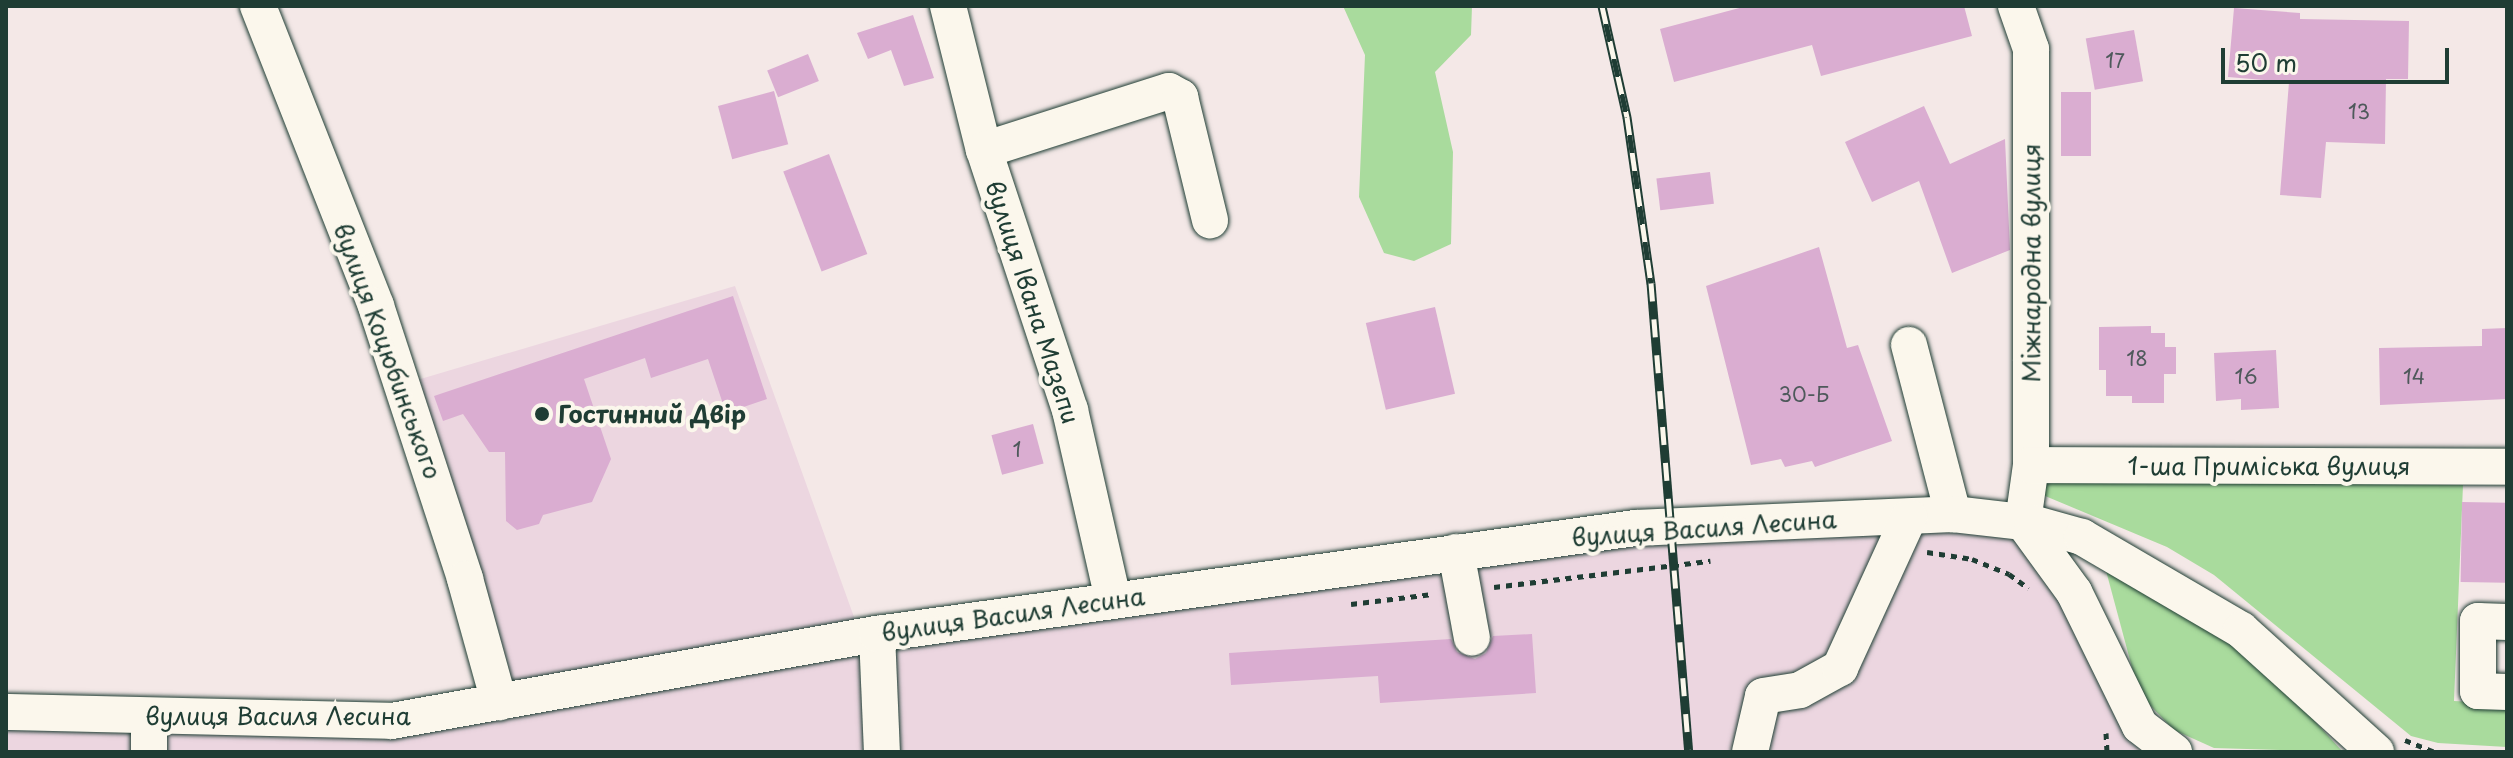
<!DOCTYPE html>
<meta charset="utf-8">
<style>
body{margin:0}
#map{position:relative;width:2513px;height:758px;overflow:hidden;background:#f4e8e7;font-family:"Playpen Sans",sans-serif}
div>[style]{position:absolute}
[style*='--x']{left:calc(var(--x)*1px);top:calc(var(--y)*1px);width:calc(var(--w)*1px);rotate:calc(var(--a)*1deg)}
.built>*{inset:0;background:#ecd6e0}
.green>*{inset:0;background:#a9db9d}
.building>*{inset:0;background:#daadd1;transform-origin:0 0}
.path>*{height:5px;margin-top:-2.5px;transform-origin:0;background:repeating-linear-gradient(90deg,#1f3d34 0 6px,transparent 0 12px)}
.roads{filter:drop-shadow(0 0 2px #1f3d34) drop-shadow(0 0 2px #1f3d34)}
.minor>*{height:36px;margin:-18px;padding:0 18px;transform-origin:18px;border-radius:18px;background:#fbf7ec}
.rail>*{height:9px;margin-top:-4.5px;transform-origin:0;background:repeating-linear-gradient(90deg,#fbf7ec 0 18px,#1f3d34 0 36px);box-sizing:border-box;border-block:2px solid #1f3d34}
.dots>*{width:22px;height:22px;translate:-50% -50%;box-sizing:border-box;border:4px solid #fbf7ec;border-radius:50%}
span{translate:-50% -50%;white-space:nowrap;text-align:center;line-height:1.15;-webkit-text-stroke:8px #fbf7ec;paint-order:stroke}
.number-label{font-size:20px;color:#4e595b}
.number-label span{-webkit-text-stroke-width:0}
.street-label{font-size:24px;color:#1f3d34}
.poi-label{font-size:24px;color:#1f3d34;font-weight:700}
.left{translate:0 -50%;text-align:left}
.frame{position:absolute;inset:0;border:8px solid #1f3d34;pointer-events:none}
.scale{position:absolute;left:2221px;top:48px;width:228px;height:36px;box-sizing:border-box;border:4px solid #1f3d34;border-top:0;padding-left:10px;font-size:24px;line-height:28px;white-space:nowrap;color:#1f3d34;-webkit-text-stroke:6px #fbf7ec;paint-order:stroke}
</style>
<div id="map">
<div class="built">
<i style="clip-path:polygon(735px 286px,863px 642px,1664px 539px,2022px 524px,2152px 752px,6px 752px,6px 718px,508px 705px,407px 383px)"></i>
</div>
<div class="green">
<i style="clip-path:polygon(1343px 6px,1472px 6px,1471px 35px,1435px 72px,1453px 152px,1451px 244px,1414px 261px,1384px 253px,1359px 197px,1365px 55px)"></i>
<i style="clip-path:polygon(2041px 481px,2463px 485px,2454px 701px,2507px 704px,2507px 747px,2438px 743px,2411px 736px,2214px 575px,2167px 547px,2038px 493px)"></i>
<i style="clip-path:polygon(2105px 567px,2218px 634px,2285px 689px,2343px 752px,2214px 748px,2174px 730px,2144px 699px,2134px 675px)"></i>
</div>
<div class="building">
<i style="clip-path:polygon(1747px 6px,1964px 6px,1972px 36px,1821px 76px,1812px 45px,1674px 82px,1660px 29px)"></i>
<i style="clip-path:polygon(2234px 8px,2300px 13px,2300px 19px,2409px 21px,2408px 79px,2386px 79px,2385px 144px,2326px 142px,2321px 198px,2280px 195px,2289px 82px,2228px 77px)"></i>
<i style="clip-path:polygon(913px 15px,934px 78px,904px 86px,891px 50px,868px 59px,857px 33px)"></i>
<i style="left:2134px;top:30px;width:52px;height:49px;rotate:80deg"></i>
<i style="left:808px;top:54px;width:29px;height:44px;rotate:68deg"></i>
<i style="left:774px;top:91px;width:55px;height:58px;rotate:75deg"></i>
<i style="left:2061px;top:92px;width:30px;height:64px"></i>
<i style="clip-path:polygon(1924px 106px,1950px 164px,2005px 139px,2010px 250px,1952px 273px,1919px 181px,1872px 202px,1845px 142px)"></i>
<i style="left:829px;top:154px;width:107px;height:49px;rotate:69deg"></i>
<i style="left:1710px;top:172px;width:32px;height:54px;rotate:83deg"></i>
<i style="clip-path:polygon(1819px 247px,1847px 348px,1858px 345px,1892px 441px,1815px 467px,1812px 461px,1785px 467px,1781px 459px,1751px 465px,1706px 286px)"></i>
<i style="clip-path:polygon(733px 296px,767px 399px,726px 413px,708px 359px,651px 378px,645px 358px,584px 379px,611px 459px,592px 502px,543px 515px,539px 524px,517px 530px,506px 521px,505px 452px,489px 452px,463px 414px,443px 421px,434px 396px)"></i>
<i style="left:1435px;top:307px;width:89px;height:71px;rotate:77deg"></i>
<i style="clip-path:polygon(2151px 326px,2151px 333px,2165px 333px,2165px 347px,2176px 347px,2176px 374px,2164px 374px,2164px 403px,2132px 403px,2132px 396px,2106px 396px,2106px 370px,2099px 370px,2099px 327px)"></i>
<i style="clip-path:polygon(2507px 328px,2507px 399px,2380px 405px,2379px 348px,2482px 346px,2482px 329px)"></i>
<i style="clip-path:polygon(2276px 350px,2279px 408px,2241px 410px,2241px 399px,2216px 401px,2214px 353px)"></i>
<i style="left:1033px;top:424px;width:41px;height:43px;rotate:75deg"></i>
<i style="left:2462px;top:502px;width:45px;height:80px;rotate:1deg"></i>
<i style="clip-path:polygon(1532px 634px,1536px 693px,1380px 703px,1378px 676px,1231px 685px,1229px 653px,1451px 639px,1457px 652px,1475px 659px,1486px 653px,1493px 636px)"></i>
</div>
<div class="path">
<i style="--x:1927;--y:552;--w:46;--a:8.8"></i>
<i style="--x:1972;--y:559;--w:40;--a:22"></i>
<i style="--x:2009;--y:574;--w:24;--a:36"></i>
<i style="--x:1494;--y:587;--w:218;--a:-6.9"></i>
<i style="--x:1351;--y:604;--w:82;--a:-7"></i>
<i style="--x:2106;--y:733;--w:19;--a:87"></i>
<i style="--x:2405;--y:740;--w:31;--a:22"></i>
</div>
<div class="roads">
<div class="minor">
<i style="--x:258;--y:6;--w:322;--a:68.5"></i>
<i style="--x:376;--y:306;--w:287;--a:71.9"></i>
<i style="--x:465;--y:579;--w:128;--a:74.5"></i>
<i style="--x:948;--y:6;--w:148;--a:76"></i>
<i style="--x:984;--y:150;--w:274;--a:71.7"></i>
<i style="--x:1070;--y:410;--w:194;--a:77.2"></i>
<i style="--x:2016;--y:6;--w:46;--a:70.8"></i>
<i style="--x:2031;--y:49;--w:416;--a:90"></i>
<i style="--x:2031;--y:465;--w:58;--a:98"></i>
<i style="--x:984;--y:150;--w:194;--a:-17.7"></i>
<i style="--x:1169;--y:91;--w:13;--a:29"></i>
<i style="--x:1180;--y:97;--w:127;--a:76.3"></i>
<i style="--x:1909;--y:345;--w:175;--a:75.4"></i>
<i style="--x:2031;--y:465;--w:476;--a:0.2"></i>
<i style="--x:2023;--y:522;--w:87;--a:53.9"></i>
<i style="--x:2074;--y:592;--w:149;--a:63.8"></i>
<i style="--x:2140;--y:726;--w:43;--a:37.4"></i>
<i style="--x:1456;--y:552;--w:87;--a:79.5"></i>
<i style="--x:2507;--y:622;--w:29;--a:-178"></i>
<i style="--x:2478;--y:621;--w:70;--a:90"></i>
<i style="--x:2478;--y:691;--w:29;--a:2"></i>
<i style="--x:877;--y:634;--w:118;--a:87.6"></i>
<i style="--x:6;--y:712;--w:386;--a:1.3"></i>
<i style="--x:392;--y:721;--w:493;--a:-10.2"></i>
<i style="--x:877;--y:634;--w:765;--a:-7.96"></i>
<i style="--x:1635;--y:528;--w:318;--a:-2.5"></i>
<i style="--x:1953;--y:514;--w:80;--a:6.5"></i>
<i style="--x:2032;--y:523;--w:52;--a:15.6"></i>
<i style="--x:2082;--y:537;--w:184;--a:30.3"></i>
<i style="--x:2241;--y:630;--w:182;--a:42.1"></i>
<i style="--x:149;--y:752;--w:35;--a:-90"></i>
<i style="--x:1750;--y:752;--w:57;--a:-76.9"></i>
<i style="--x:1763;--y:696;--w:37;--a:-9"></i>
<i style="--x:1800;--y:690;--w:46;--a:-28.8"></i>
<i style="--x:1840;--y:668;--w:166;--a:-65.4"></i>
</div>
</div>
<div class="rail">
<i style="--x:1602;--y:6;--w:114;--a:77.3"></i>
<i style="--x:1627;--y:117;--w:168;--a:81.8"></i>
<i style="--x:1651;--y:283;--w:471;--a:85.4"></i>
</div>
<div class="dots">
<i style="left:542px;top:414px;background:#1f3d34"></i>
</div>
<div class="number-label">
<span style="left:2115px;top:60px">17</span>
<span style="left:2359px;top:111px">13</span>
<span style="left:2137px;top:358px">18</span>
<span style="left:2246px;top:376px">16</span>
<span style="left:2414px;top:376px">14</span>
<span style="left:1804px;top:394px">30-Б</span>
<span style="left:1017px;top:449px">1</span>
</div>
<div class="street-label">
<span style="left:2031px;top:263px;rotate:-90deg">Міжнародна вулиця</span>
<span style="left:1033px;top:302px;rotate:72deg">вулиця Івана Мазепи</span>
<span style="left:388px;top:351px;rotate:70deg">вулиця Коцюбинського</span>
<span style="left:2269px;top:466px">1-ша Приміська вулиця</span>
<span style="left:1704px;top:528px;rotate:-4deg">вулиця Василя Лесина</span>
<span style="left:1013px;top:614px;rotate:-8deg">вулиця Василя Лесина</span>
<span style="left:278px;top:716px">вулиця Василя Лесина</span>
</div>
<div class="poi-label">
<span class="left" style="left:558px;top:414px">Гостинний Двір</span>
</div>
<div class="frame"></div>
<div class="scale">50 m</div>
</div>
